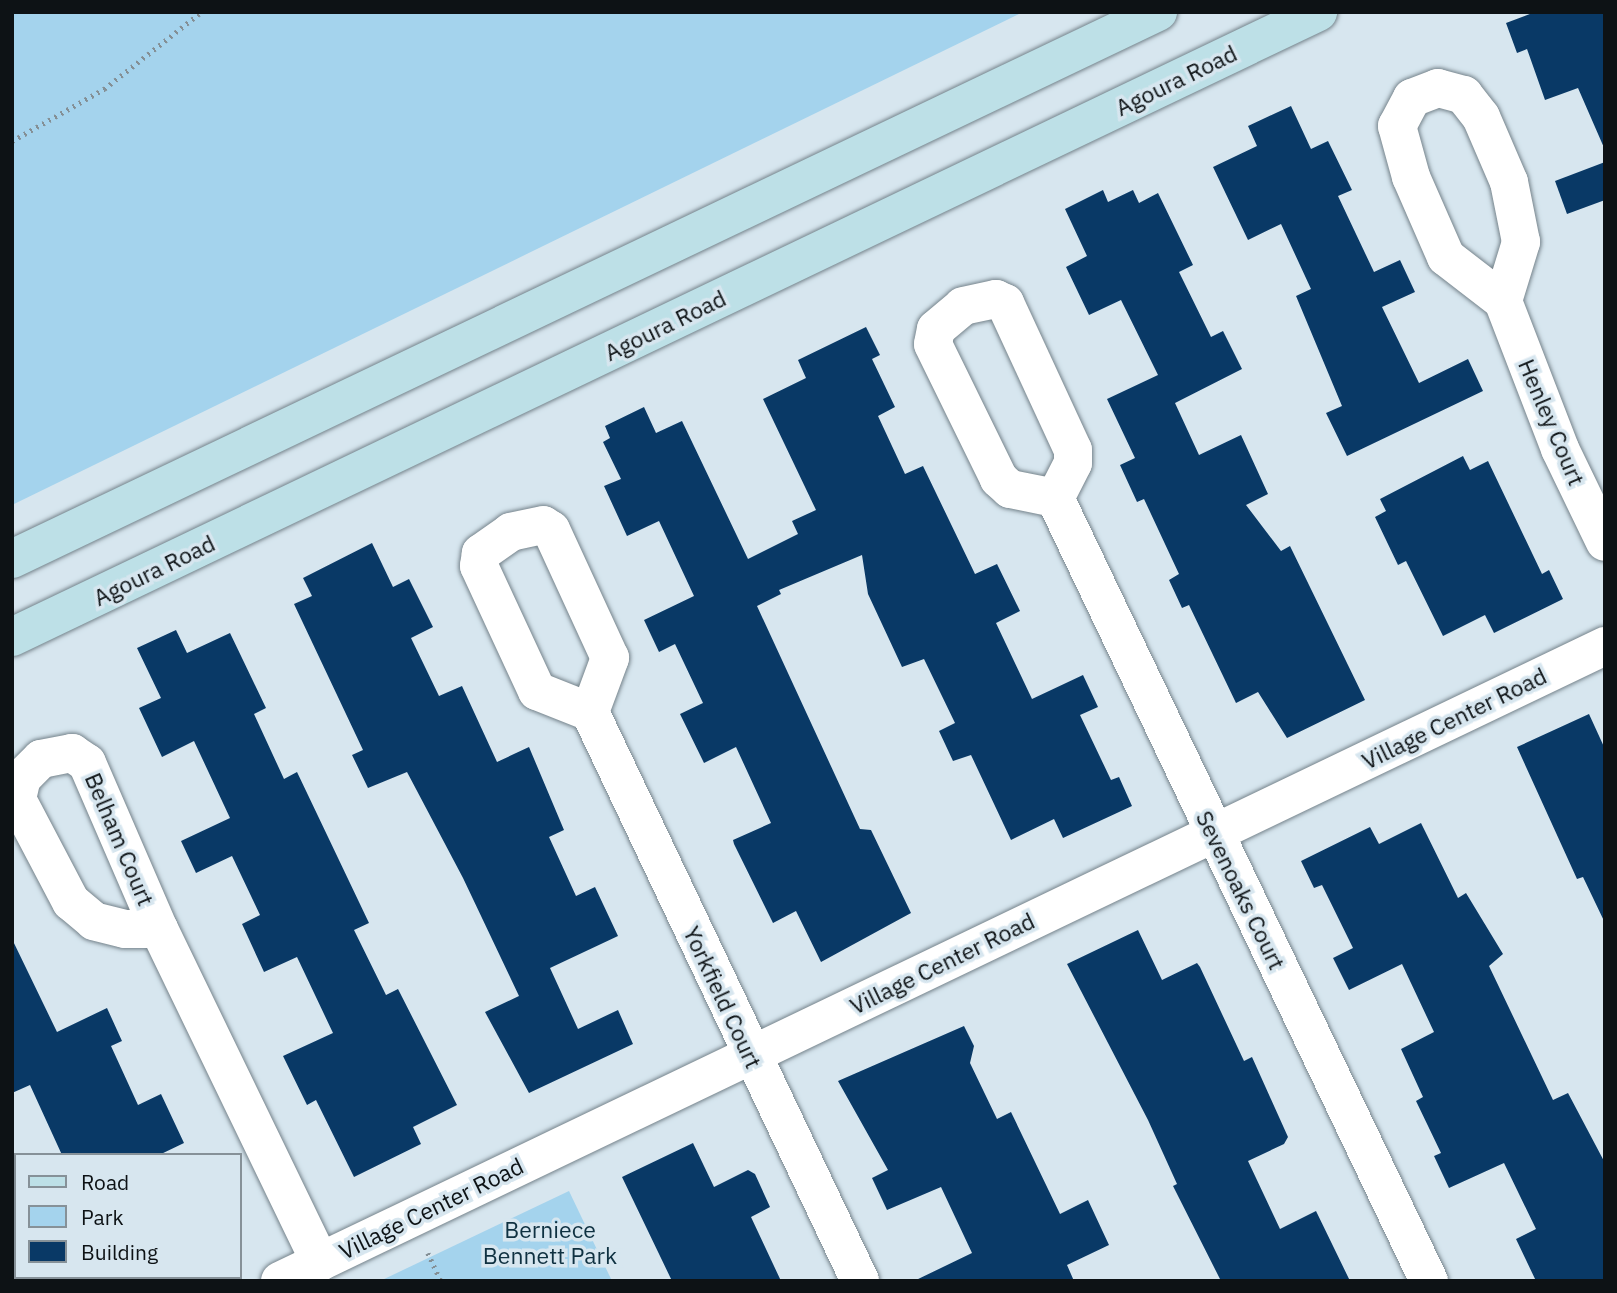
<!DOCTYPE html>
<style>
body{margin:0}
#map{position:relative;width:1617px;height:1293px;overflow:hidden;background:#d7e6ef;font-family:"IBM Plex Sans",sans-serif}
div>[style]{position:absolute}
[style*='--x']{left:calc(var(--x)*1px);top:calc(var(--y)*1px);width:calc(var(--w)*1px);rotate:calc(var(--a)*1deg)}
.green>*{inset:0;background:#a4d3ed}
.building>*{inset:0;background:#093966}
.path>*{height:4.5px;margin-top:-2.25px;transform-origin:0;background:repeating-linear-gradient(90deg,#848f95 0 2px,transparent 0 7px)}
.roads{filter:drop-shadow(0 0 2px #75838b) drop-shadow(0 0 2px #75838b)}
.street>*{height:38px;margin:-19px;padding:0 19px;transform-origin:19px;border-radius:19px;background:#fff}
.secondary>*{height:38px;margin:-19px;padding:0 19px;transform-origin:19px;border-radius:19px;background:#bde0e7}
span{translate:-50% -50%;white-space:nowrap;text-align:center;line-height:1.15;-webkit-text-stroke:7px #d7e6ef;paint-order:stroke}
.street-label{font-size:23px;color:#0d1215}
.park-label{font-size:23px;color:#0f3141}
.frame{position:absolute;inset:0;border:14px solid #0d1215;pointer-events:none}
.legend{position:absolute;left:14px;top:1153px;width:228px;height:126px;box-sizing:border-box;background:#d7e6ef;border:2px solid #869198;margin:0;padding:9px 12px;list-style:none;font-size:21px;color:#0d1215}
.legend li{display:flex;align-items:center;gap:14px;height:35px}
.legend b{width:35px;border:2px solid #869198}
</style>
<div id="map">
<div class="green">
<i style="clip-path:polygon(12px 12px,1023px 12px,12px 505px)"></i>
<i style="clip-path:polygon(569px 1191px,612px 1281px,380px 1281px)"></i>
</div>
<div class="building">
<i style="clip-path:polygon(1535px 12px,1605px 12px,1605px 150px,1578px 88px,1545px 100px,1527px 49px,1517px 53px,1506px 23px)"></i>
<i style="clip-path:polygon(1291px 106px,1311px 149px,1328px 141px,1352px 190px,1338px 196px,1374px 272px,1400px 260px,1415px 292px,1382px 307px,1419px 383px,1468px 359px,1483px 391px,1347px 456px,1326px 413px,1342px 406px,1296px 296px,1311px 289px,1281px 224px,1248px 240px,1213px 167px,1257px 146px,1248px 126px)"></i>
<i style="clip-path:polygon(1605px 162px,1605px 200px,1567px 214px,1555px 181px)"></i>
<i style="clip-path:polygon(1103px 190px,1108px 202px,1133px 190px,1139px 203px,1158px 193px,1193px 265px,1179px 272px,1211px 337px,1223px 331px,1242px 369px,1175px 403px,1199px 455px,1241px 435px,1268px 494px,1246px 505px,1281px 551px,1290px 546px,1365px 700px,1287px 738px,1258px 692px,1236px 703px,1189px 605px,1182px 608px,1169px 580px,1179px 574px,1144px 499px,1137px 502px,1120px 465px,1135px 458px,1107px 399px,1158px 375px,1121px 300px,1089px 315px,1066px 267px,1087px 256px,1065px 209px)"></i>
<i style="clip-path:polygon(866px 327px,880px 355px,872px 359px,895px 407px,878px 416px,905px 474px,923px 466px,975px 574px,997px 564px,1020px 611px,996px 623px,1032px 699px,1083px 675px,1098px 707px,1080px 715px,1111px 780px,1119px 777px,1132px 806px,1063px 838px,1054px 819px,1011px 840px,971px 755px,953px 761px,939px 731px,955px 723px,924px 659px,902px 667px,868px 594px,862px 555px,779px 590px,781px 594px,757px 606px,860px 829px,871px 830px,911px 913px,821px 962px,796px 911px,773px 923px,734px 844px,733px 840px,771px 823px,736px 747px,704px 763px,680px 714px,703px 703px,675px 644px,659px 652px,644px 620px,694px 596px,659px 521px,627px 536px,604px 486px,621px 479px,603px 442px,610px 438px,605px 426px,644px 407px,656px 433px,682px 421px,748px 559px,798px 534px,792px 521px,816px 510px,763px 399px,806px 378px,798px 360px)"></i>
<i style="clip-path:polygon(1463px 456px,1470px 470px,1488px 461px,1542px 574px,1549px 570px,1563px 599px,1494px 633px,1485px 615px,1443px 636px,1406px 561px,1398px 565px,1375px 517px,1386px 511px,1380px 499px)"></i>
<i style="clip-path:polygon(372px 543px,393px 587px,409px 579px,433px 627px,411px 638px,439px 696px,462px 686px,497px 762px,529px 747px,564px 830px,549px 837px,576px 896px,595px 887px,618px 936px,550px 968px,578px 1029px,618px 1010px,633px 1044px,529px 1093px,485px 1012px,519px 996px,463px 878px,407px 772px,368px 788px,352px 755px,363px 750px,294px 604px,312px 596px,303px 578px)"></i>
<i style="clip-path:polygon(176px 630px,187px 653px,230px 633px,266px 708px,254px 714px,284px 779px,297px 772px,369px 923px,354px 930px,386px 995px,398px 989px,457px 1105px,413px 1127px,421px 1144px,354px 1177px,316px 1100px,307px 1105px,283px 1056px,333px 1033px,297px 957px,264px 972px,242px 924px,260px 915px,232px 856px,196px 873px,181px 841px,230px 818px,194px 741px,162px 757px,139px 708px,161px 698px,137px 648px)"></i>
<i style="clip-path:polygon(1589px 714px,1605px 749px,1605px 923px,1583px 877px,1577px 879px,1517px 747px)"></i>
<i style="clip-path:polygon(1421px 823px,1458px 898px,1466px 893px,1503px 954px,1489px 966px,1553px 1100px,1568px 1093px,1605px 1163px,1605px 1281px,1536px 1281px,1516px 1239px,1536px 1229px,1504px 1163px,1449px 1188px,1434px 1156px,1441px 1153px,1416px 1101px,1423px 1097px,1401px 1049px,1434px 1032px,1402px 964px,1349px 990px,1333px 958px,1353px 948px,1322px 885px,1314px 888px,1301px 861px,1370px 827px,1379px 844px)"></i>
<i style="clip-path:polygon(1138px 930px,1162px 980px,1197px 963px,1200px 967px,1244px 1061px,1252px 1057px,1288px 1137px,1284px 1144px,1248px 1161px,1280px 1229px,1316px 1211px,1350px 1281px,1221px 1281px,1173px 1186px,1177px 1184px,1148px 1120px,1067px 964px)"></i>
<i style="clip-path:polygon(12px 939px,57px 1032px,107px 1008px,122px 1041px,111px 1046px,138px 1105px,161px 1094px,184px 1143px,159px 1155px,62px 1155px,30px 1085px,12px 1093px)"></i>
<i style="clip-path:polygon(964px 1026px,974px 1046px,970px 1063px,997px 1119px,1011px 1112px,1060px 1214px,1088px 1200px,1109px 1245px,1067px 1265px,1074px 1281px,914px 1281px,972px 1253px,941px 1187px,887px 1210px,872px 1178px,888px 1170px,838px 1081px)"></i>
<i style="clip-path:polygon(693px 1143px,714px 1187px,748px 1170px,755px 1174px,770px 1207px,751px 1217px,781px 1281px,672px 1281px,622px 1177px)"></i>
</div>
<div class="path">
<i style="--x:12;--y:141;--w:106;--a:-29.5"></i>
<i style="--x:104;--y:89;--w:124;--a:-38.4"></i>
<i style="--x:428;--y:1253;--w:31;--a:65"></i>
</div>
<div class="roads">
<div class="street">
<i style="--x:996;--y:299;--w:10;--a:24"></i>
<i style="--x:1005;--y:303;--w:162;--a:65.2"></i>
<i style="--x:1073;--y:450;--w:13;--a:90"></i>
<i style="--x:1073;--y:463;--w:39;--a:117"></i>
<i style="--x:1055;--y:498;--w:46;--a:-168.7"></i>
<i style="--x:1010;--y:489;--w:15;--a:-138"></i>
<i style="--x:999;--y:479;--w:150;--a:-116.1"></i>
<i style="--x:933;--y:344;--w:15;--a:-79"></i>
<i style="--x:936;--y:329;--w:35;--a:-40"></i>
<i style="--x:963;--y:306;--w:34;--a:-12"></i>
<i style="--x:1503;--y:301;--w:62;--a:-73"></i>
<i style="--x:1521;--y:242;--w:61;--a:-101.3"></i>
<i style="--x:1509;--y:182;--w:71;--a:-113.3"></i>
<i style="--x:1481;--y:117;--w:28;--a:-128"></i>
<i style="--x:1464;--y:95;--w:27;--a:-165"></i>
<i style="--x:1438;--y:88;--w:28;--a:159"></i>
<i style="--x:1412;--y:98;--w:32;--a:118"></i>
<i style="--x:1397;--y:126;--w:53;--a:74.6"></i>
<i style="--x:1411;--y:177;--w:87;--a:66.4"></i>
<i style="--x:1446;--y:257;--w:72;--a:37.7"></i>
<i style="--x:1503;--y:301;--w:159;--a:68.9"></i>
<i style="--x:1560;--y:449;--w:103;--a:64.2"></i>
<i style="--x:1055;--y:498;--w:868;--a:64.47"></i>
<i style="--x:590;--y:712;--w:58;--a:-69.7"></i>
<i style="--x:610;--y:658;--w:141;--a:-114.7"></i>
<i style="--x:551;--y:530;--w:9;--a:-148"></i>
<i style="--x:543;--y:525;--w:33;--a:168"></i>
<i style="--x:511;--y:532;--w:37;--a:145"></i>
<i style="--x:481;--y:553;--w:13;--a:99"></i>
<i style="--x:479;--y:566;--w:138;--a:65.1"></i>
<i style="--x:537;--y:691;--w:57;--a:21.6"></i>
<i style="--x:590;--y:712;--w:630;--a:64.61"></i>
<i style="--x:159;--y:929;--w:34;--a:180"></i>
<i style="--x:125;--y:929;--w:32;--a:-166"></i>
<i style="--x:94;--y:921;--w:30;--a:-140"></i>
<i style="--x:71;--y:902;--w:116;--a:-117.7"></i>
<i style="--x:17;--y:799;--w:22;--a:-77"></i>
<i style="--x:22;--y:778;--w:27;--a:-45"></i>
<i style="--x:41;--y:759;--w:32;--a:-11"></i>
<i style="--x:72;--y:753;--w:18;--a:34"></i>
<i style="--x:87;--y:763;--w:181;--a:66.6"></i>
<i style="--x:159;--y:929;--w:370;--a:64.2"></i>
<i style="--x:280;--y:1281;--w:1469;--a:-25.61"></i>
</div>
<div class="secondary">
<i style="--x:12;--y:559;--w:1270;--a:-25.52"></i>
<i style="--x:12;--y:637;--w:1448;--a:-25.57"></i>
</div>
</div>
<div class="street-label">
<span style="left:1176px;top:80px;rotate:-26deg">Agoura Road</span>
<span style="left:665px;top:325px;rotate:-26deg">Agoura Road</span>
<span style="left:1552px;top:422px;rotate:67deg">Henley Court</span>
<span style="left:154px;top:570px;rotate:-26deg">Agoura Road</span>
<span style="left:1454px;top:718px;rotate:-26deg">Village Center Road</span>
<span style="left:120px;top:839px;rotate:67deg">Belham Court</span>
<span style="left:1241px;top:890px;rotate:64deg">Sevenoaks Court</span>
<span style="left:942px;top:963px;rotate:-26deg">Village Center Road</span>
<span style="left:723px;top:997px;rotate:65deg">Yorkfield Court</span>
<span style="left:431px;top:1208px;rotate:-26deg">Village Center Road</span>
</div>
<div class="park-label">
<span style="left:550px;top:1242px">Berniece<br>Bennett Park</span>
</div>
<div class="frame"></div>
<ul class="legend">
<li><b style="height:9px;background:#bde0e7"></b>Road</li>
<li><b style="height:19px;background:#a4d3ed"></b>Park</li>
<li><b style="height:19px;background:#093966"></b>Building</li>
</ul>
</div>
